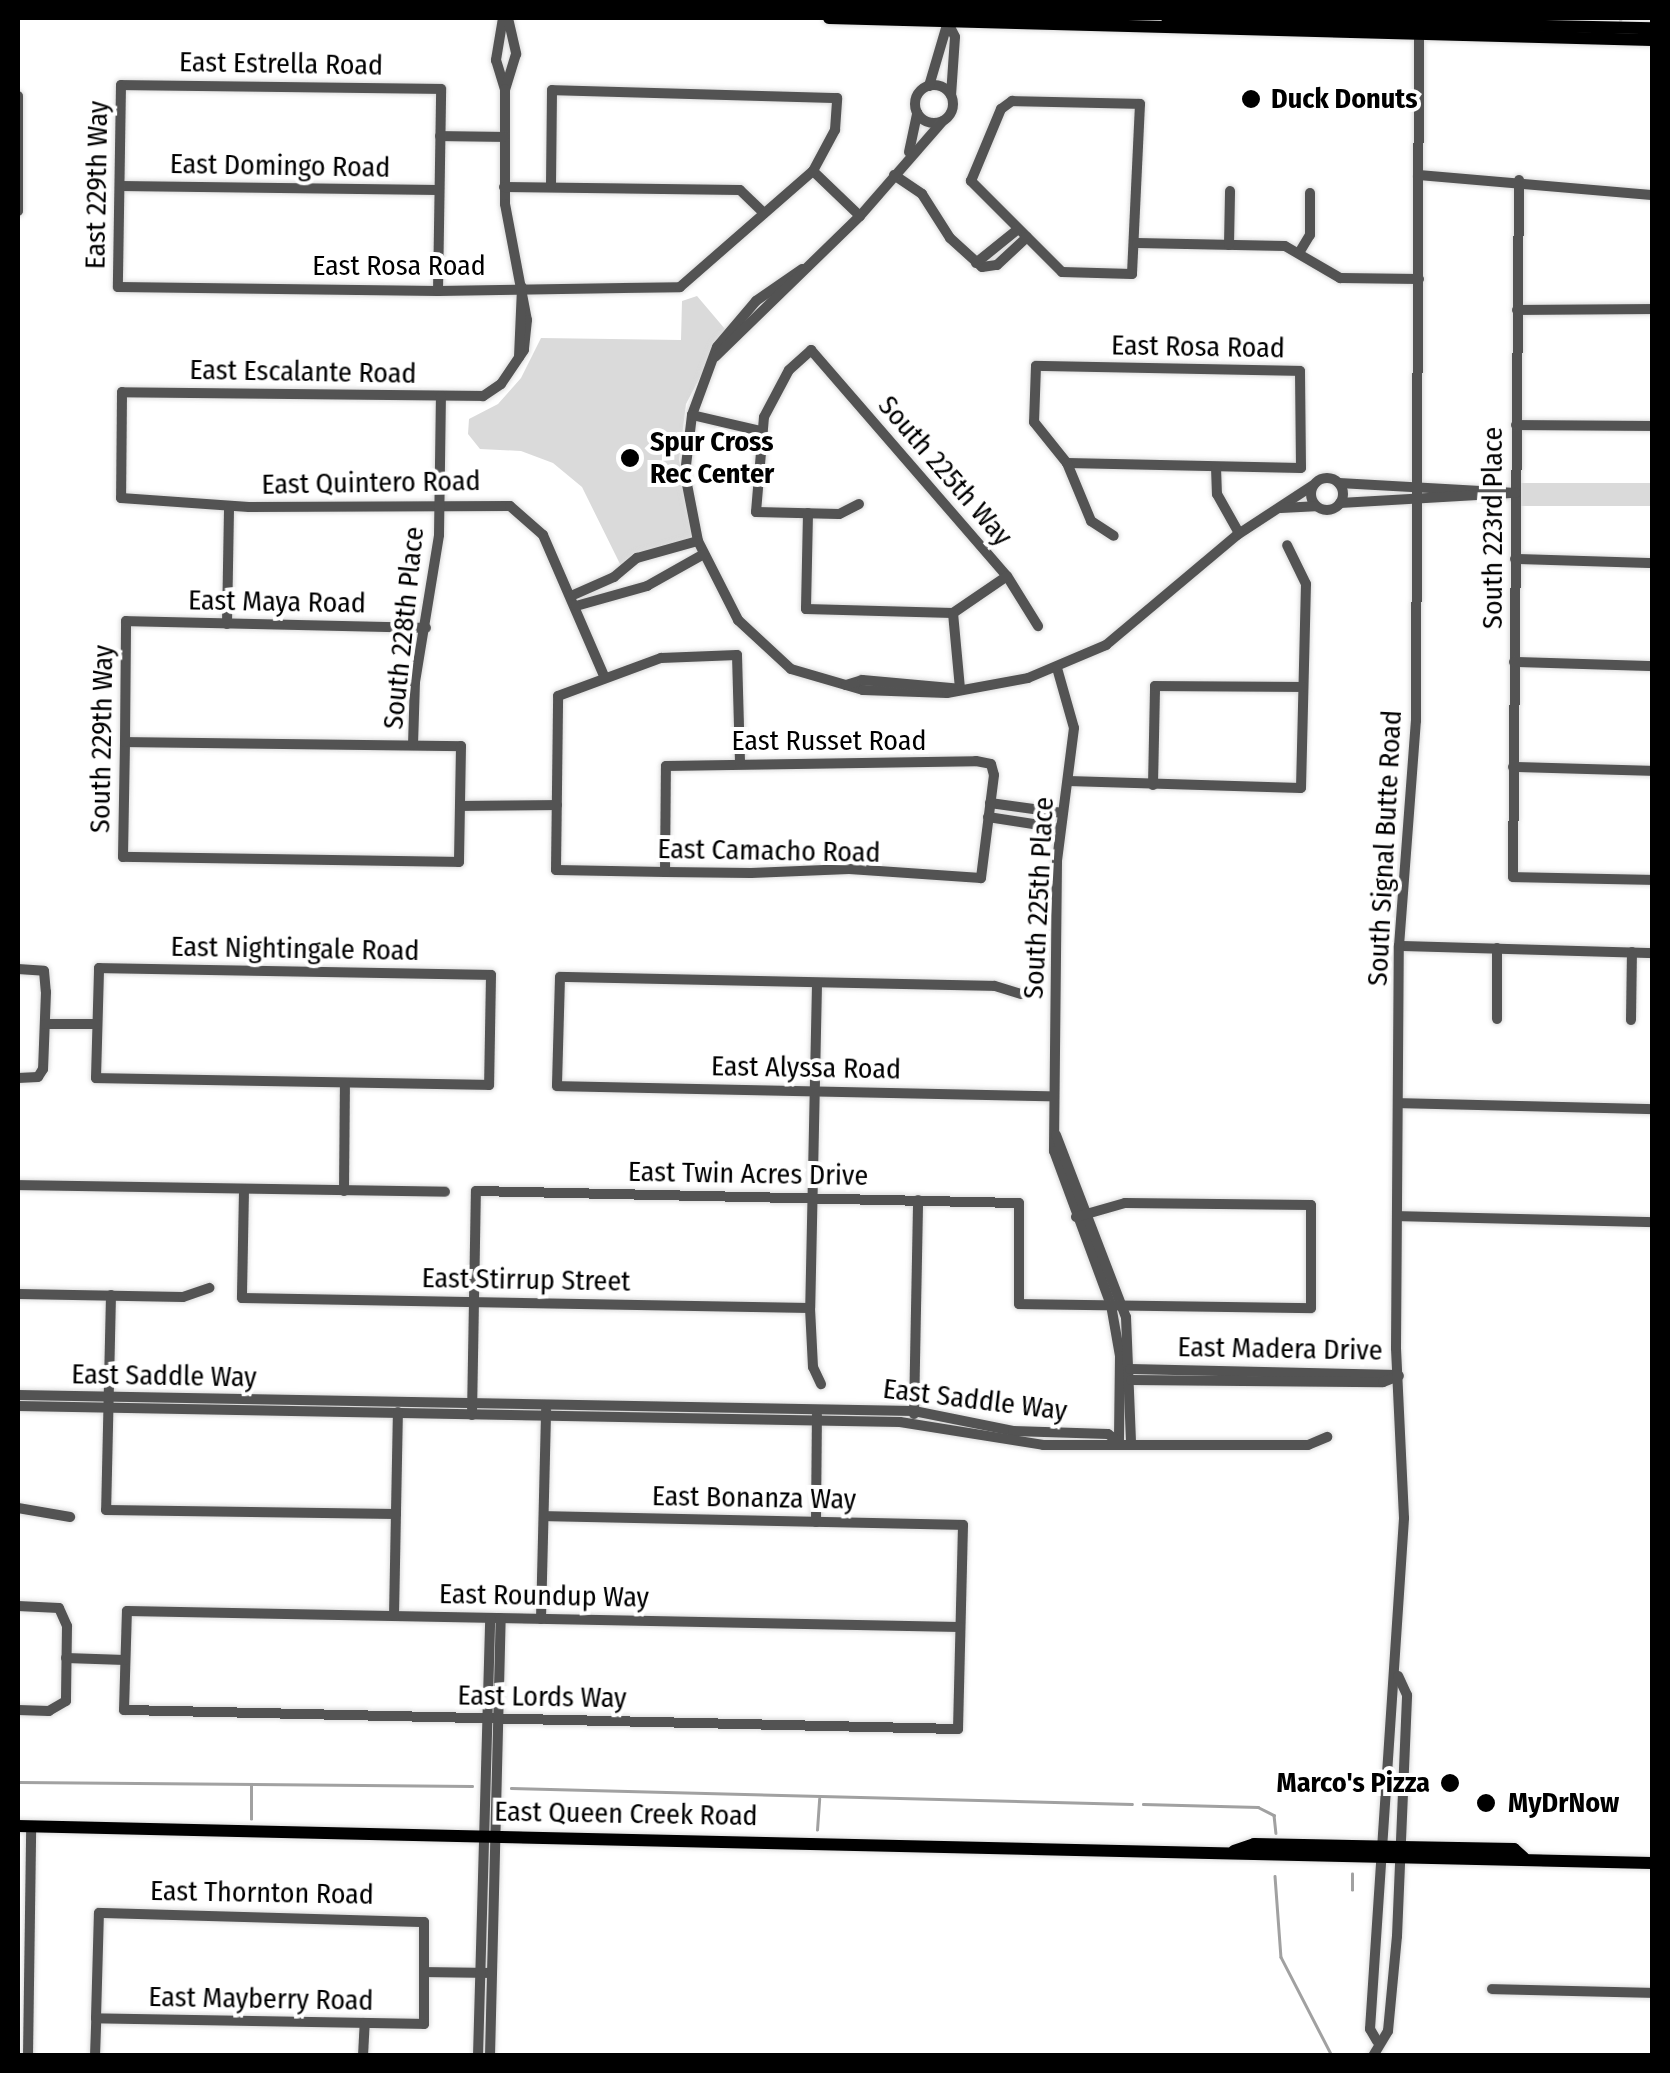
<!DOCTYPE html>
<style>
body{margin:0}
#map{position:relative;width:1670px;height:2073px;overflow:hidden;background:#fff;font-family:"Fira Sans Condensed",sans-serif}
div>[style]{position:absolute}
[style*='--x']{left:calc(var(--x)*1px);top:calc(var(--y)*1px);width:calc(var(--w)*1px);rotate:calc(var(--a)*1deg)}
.green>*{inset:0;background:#dadada;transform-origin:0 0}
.stream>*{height:2.5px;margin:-1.25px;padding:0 1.25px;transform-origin:1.25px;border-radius:1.25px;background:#a1a1a1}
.roads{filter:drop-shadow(0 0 2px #dbdbdb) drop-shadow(0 0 2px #dbdbdb)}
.minor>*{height:10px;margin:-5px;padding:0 5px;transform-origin:5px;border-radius:5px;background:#535353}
.minor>.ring{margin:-5px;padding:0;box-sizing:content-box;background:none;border:10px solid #535353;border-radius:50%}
.major>*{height:12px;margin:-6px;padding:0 6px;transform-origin:6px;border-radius:6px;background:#000}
.dots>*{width:28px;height:28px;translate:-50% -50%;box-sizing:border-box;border:5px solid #fff;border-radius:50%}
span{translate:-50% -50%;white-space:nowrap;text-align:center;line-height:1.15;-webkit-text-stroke:8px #fff;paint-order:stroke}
.street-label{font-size:28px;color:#000}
.poi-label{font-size:28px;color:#000;font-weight:700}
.left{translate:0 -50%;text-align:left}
.right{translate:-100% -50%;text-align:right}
.frame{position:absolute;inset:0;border:20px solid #000;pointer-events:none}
</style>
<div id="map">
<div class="green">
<i style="clip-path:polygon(697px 296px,725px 329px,686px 404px,679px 460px,693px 536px,622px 568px,582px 487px,553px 463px,521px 451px,480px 449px,468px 434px,469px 419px,498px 404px,521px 378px,541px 338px,681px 340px,682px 301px)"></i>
<i style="left:1520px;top:483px;width:132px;height:23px"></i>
</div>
<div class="stream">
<i style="--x:1620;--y:21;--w:3;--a:-72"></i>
<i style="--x:18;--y:1782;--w:454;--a:0.5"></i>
<i style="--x:511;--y:1788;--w:621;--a:1.48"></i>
<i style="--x:1143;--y:1804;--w:115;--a:1.5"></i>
<i style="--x:1258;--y:1807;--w:18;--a:27"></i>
<i style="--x:1274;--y:1815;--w:18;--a:84"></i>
<i style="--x:251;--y:1819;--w:33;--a:-90"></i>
<i style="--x:817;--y:1830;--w:31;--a:-86"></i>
<i style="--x:1275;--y:1876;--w:81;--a:85.8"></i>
<i style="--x:1281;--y:1957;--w:109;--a:62.7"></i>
<i style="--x:1352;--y:1890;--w:16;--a:-90"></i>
</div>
<div class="roads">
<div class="minor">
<i style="--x:503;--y:18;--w:43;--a:99.5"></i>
<i style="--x:496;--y:60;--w:30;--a:73"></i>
<i style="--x:508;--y:18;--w:37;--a:77"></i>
<i style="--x:516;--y:54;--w:37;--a:107"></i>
<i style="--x:505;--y:89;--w:115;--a:90"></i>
<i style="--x:505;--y:204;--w:118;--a:79.3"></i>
<i style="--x:527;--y:320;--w:30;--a:96"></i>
<i style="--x:524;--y:350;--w:41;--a:124.1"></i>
<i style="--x:501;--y:384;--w:22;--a:146"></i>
<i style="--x:483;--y:396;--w:361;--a:-179.4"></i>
<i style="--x:122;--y:392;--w:106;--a:90.5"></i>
<i style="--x:121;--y:498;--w:128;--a:4"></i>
<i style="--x:249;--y:507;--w:261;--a:-0.2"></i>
<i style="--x:510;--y:506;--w:44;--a:41.3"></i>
<i style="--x:543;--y:535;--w:154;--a:66.6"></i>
<i style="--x:949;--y:25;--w:13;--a:63"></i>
<i style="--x:955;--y:37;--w:58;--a:93.9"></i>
<i class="ring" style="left:915px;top:85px;width:28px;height:28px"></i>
<i style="--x:929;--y:86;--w:71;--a:-73.6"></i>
<i style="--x:18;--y:96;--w:115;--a:90"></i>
<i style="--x:1012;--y:101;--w:128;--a:1.3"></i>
<i style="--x:1140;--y:104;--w:170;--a:92.7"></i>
<i style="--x:1132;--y:274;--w:70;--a:-178.4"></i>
<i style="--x:1062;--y:272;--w:129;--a:-135"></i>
<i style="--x:971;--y:181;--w:78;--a:-67.4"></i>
<i style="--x:1001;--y:109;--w:14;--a:-36"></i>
<i style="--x:440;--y:136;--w:64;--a:0.9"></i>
<i style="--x:909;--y:152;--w:40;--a:-78"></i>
<i style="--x:813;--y:171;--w:65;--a:43.8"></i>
<i style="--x:894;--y:175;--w:34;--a:34"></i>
<i style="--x:922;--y:194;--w:52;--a:57.5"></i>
<i style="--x:950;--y:238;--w:43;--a:42.2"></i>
<i style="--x:982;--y:267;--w:15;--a:-8"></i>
<i style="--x:997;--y:265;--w:41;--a:-43"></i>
<i style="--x:1418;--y:175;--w:235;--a:4.9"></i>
<i style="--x:1519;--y:180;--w:697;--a:90.49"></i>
<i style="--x:1513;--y:877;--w:139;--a:1.2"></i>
<i style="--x:120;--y:186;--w:319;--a:0.7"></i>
<i style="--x:504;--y:187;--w:236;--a:0.7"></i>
<i style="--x:740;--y:190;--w:33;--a:44"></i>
<i style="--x:1137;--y:243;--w:148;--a:1.2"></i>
<i style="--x:1285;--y:246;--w:64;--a:30.2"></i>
<i style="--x:1340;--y:278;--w:79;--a:0.7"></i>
<i style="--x:1229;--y:245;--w:54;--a:-88.9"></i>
<i style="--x:1299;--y:253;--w:21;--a:-59"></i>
<i style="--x:1310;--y:235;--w:42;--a:-90"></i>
<i style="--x:976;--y:263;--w:54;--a:-39"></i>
<i style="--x:802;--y:269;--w:56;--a:145.2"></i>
<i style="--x:756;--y:301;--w:60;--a:130.3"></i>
<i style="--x:717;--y:347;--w:72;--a:110.2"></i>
<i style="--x:692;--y:415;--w:59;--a:96.8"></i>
<i style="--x:685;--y:474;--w:68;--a:79"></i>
<i style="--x:698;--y:541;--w:89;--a:63.1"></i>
<i style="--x:738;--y:620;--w:72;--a:42.8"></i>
<i style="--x:791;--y:669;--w:75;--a:16.3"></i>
<i style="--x:863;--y:690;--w:84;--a:2"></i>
<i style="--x:947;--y:693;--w:82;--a:-10.5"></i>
<i style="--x:1028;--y:678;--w:85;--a:-22.9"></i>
<i style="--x:1106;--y:645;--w:171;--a:-40"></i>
<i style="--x:1237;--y:535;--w:90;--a:-33.2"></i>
<i style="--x:438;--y:291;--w:202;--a:-89.1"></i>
<i style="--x:441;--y:89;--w:320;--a:-179.3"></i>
<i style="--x:121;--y:85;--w:202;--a:90.9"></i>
<i style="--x:118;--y:287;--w:320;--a:0.7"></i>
<i style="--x:438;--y:291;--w:242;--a:-0.9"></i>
<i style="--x:680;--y:287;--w:176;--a:-41.1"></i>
<i style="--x:813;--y:171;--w:47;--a:-61.8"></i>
<i style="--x:835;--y:130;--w:32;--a:-86"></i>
<i style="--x:837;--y:98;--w:285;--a:-178.4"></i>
<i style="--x:552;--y:90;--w:96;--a:90.6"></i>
<i style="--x:1517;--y:310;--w:135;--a:-0.4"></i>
<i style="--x:519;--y:357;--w:70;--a:-87.5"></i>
<i style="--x:715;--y:357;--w:202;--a:-44.2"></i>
<i style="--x:860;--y:216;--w:125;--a:-48.9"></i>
<i style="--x:692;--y:415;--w:70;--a:13.2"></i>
<i style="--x:1516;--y:425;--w:136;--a:0.4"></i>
<i style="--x:1067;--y:463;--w:234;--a:1.2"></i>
<i style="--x:1301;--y:468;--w:97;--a:-90.6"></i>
<i style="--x:1300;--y:371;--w:264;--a:-178.9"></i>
<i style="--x:1036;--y:366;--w:56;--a:92"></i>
<i style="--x:1034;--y:422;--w:53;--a:51.2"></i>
<i style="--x:1067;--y:463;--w:63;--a:67.5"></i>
<i style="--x:1091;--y:521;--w:27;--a:33"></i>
<i style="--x:1216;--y:467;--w:27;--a:88"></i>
<i style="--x:1217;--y:494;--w:45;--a:60.6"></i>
<i class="ring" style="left:1311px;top:478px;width:22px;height:22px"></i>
<i style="--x:1339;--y:483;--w:177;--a:3.2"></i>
<i style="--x:1340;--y:503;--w:176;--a:-3.3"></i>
<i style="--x:859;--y:504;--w:22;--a:153"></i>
<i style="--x:839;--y:514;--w:83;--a:-178.6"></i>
<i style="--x:756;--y:512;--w:95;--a:-85.2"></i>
<i style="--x:764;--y:417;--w:53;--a:-62"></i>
<i style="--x:789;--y:370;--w:30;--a:-42"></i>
<i style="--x:811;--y:350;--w:299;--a:49.1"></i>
<i style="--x:1007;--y:576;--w:59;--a:58.2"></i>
<i style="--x:1281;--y:508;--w:34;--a:-3"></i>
<i style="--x:808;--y:513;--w:96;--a:91.2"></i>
<i style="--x:806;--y:609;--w:147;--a:1.6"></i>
<i style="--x:953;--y:613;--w:65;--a:-34.4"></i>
<i style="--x:1515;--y:559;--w:137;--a:1.7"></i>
<i style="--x:571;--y:596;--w:47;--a:-23.8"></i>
<i style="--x:614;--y:577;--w:30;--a:-40"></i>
<i style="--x:637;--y:558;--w:63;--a:-15.6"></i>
<i style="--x:576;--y:606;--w:74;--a:-15.7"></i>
<i style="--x:647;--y:586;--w:65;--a:-29.3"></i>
<i style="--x:953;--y:613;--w:76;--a:84.7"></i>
<i style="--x:227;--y:624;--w:118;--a:-89"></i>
<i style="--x:1514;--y:662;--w:138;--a:1.7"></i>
<i style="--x:1057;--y:668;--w:62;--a:74.2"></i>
<i style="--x:1074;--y:728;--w:134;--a:97.3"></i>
<i style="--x:1057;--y:861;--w:290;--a:90.6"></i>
<i style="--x:1054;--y:1151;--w:164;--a:69.7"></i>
<i style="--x:1111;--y:1305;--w:52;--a:80"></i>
<i style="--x:1120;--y:1356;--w:86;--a:90.7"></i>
<i style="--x:846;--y:685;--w:17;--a:-17"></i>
<i style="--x:862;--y:680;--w:98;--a:5.2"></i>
<i style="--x:125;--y:742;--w:336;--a:0.7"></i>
<i style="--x:461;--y:746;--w:116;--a:91"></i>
<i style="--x:459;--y:862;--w:336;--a:-179.1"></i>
<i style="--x:123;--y:857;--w:115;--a:-89"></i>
<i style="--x:125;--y:742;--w:121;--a:-89.5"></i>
<i style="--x:126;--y:621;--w:300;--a:1.3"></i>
<i style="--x:413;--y:745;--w:63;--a:-88.2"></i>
<i style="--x:415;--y:682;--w:149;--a:-80.7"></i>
<i style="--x:439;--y:535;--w:139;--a:-89.2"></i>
<i style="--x:1513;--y:767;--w:139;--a:1.6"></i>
<i style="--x:1068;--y:781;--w:233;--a:1.7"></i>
<i style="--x:1301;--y:788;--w:204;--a:-88.6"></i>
<i style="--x:1306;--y:584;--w:43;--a:-116"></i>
<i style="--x:1153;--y:785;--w:99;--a:-88.8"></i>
<i style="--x:1155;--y:686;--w:148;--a:0.4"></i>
<i style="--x:990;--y:803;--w:73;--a:7.9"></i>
<i style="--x:460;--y:806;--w:97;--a:-0.6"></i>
<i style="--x:988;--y:817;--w:72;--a:8.8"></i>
<i style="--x:665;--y:872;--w:106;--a:-89.5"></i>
<i style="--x:666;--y:766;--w:310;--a:-0.9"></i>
<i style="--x:976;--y:761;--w:15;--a:11"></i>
<i style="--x:991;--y:764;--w:11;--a:75"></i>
<i style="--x:994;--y:775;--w:104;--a:97.2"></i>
<i style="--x:981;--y:878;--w:132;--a:-176.1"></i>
<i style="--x:849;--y:869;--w:98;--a:177.7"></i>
<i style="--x:751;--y:873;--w:86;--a:-179.3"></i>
<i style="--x:665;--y:872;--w:109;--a:-178.9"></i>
<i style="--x:556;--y:870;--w:174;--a:-89.3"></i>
<i style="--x:558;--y:696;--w:110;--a:-20.3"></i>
<i style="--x:661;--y:658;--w:76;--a:-2.3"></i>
<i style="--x:737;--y:655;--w:108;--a:88.4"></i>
<i style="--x:1399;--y:946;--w:253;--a:1.6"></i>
<i style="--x:1497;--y:948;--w:71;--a:90"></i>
<i style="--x:99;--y:968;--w:392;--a:1"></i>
<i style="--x:491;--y:975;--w:110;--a:91"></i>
<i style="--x:489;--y:1085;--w:393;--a:-179"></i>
<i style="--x:96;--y:1078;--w:110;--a:-88.4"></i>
<i style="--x:18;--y:969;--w:26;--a:4"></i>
<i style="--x:44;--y:971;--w:21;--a:85"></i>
<i style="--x:46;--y:992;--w:77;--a:92.2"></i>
<i style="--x:43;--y:1069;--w:9;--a:122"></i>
<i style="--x:38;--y:1077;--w:20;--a:177"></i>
<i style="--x:817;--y:984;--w:324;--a:91.2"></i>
<i style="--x:810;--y:1308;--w:59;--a:87.1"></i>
<i style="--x:813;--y:1367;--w:19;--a:65"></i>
<i style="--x:1021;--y:994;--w:28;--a:-163"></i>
<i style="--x:994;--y:986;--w:434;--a:-178.8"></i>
<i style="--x:560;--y:977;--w:109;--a:91.6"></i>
<i style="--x:557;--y:1086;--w:497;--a:1.2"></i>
<i style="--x:1631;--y:1020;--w:68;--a:-89.2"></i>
<i style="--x:45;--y:1024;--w:52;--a:0"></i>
<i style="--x:1399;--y:1103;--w:253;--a:1.4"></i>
<i style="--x:1056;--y:1135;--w:195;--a:69"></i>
<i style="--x:1126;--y:1317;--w:126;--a:87.7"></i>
<i style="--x:18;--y:1185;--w:427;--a:0.9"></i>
<i style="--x:244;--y:1190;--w:108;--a:91.1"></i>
<i style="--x:242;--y:1298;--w:568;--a:1.01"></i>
<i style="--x:344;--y:1191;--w:108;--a:-89.5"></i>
<i style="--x:1398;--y:1216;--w:254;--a:1.4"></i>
<i style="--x:18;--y:1294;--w:165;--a:1"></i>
<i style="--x:183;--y:1297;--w:28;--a:-19"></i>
<i style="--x:111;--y:1295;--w:215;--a:91.3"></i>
<i style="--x:106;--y:1510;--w:290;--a:0.8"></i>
<i style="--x:1130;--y:1369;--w:268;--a:1.3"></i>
<i style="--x:1131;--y:1380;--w:252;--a:0.5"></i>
<i style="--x:1383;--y:1382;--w:17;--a:-21"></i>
<i style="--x:18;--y:1395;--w:896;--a:1.02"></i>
<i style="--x:914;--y:1411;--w:101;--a:11.4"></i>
<i style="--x:1013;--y:1431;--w:95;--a:1.8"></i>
<i style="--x:1108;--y:1434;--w:14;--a:36"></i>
<i style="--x:18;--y:1406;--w:882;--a:1.04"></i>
<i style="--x:900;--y:1422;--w:145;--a:9.1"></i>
<i style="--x:1043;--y:1445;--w:265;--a:0"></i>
<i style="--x:1308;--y:1445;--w:21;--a:-23"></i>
<i style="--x:914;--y:1414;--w:214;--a:-88.9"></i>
<i style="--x:472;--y:1415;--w:224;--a:-89"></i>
<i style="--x:476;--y:1191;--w:543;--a:1.27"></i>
<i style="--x:1019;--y:1203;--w:101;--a:90"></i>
<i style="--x:1019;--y:1304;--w:292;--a:0.8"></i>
<i style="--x:1311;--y:1308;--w:103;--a:-90"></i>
<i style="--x:1311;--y:1205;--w:186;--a:-179.4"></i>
<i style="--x:1125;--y:1203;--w:51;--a:164.1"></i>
<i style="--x:18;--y:1508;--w:53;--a:9.8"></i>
<i style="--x:544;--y:1516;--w:419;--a:1.2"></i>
<i style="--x:963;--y:1525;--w:204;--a:91.4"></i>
<i style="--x:958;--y:1729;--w:834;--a:-178.69"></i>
<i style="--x:124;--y:1710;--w:99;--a:-88.3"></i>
<i style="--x:127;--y:1611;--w:833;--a:1.1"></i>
<i style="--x:816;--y:1522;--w:107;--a:-89.5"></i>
<i style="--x:18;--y:1606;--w:41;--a:2.8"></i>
<i style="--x:59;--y:1608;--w:20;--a:66"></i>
<i style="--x:67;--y:1626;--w:75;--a:90.8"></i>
<i style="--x:66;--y:1701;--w:20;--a:150"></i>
<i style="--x:49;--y:1711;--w:31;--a:-178"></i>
<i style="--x:394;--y:1616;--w:204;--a:-88.9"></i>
<i style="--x:541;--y:1619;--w:209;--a:-88.6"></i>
<i style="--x:66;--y:1658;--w:59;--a:1.9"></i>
<i style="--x:426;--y:1972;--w:62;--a:0.9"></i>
<i style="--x:1492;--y:1989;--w:160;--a:1.4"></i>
<i style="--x:1377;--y:2041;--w:14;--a:-120"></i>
<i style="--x:1370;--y:2029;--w:512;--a:-86.19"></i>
<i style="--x:1404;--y:1518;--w:170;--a:-92.7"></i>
<i style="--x:1396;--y:1348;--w:402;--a:-89.6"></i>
<i style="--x:1399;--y:946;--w:226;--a:-85.7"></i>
<i style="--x:1416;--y:721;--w:693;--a:-89.75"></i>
<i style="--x:28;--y:2056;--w:229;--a:-89.2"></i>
<i style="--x:95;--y:2056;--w:38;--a:-88"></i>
<i style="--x:96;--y:2018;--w:105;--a:-88.4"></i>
<i style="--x:99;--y:1913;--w:325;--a:1.6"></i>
<i style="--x:424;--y:1922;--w:102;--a:90"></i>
<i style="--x:424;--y:2024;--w:328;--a:-179"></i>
<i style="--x:363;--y:2056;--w:33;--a:-87"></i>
<i style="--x:478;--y:2056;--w:438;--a:-88.4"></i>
<i style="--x:490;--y:2056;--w:438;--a:-88.6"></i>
<i style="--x:1373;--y:2056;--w:29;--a:-59"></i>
<i style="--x:1388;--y:2031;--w:95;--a:-84.6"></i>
<i style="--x:1397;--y:1936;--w:241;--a:-87.6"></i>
<i style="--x:1407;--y:1695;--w:21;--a:-115"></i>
</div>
<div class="major">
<i style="--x:829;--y:18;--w:823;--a:1.53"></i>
<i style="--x:1167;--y:18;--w:485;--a:1.2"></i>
<i style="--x:18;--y:1826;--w:1634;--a:1.3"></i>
<i style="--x:1234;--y:1851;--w:21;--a:-19"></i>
<i style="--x:1254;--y:1844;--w:148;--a:1.2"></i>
<i style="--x:1402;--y:1847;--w:112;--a:1"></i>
<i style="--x:1514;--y:1849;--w:13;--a:42"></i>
</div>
</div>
<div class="dots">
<i style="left:1251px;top:99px;background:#000"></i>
<i style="left:630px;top:458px;background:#000"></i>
<i style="left:1450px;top:1783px;background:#000"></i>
<i style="left:1486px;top:1803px;background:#000"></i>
</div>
<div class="street-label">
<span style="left:281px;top:64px;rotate:1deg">East Estrella Road</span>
<span style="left:280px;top:166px;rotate:1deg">East Domingo Road</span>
<span style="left:97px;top:185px;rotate:-89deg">East 229th Way</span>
<span style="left:399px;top:266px">East Rosa Road</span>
<span style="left:1198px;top:347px;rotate:1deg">East Rosa Road</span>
<span style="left:303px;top:372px;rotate:1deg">East Escalante Road</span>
<span style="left:945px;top:471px;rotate:49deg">South 225th Way</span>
<span style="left:371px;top:483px;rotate:-1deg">East Quintero Road</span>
<span style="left:1493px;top:528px;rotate:-90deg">South 223rd Place</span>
<span style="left:277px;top:602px;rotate:1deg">East Maya Road</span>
<span style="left:404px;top:628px;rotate:-84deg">South 228th Place</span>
<span style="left:102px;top:739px;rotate:-89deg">South 229th Way</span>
<span style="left:829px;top:741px">East Russet Road</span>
<span style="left:1385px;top:848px;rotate:-87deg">South Signal Butte Road</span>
<span style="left:769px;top:851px;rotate:1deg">East Camacho Road</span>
<span style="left:1039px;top:898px;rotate:-87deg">South 225th Place</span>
<span style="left:295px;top:949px;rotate:1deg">East Nightingale Road</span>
<span style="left:806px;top:1068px;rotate:1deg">East Alyssa Road</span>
<span style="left:748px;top:1174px;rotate:1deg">East Twin Acres Drive</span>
<span style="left:526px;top:1280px;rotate:1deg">East Stirrup Street</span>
<span style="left:1280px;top:1349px;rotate:1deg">East Madera Drive</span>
<span style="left:164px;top:1376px;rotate:1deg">East Saddle Way</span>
<span style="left:975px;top:1400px;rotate:7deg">East Saddle Way</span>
<span style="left:754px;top:1498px;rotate:1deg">East Bonanza Way</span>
<span style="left:544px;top:1596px;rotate:1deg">East Roundup Way</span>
<span style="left:542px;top:1697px;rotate:1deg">East Lords Way</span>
<span style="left:626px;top:1814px;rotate:1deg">East Queen Creek Road</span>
<span style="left:262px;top:1893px;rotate:1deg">East Thornton Road</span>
<span style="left:261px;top:1999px;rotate:1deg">East Mayberry Road</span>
</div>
<div class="poi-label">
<span class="left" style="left:1271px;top:99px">Duck Donuts</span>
<span class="left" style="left:650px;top:458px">Spur Cross<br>Rec Center</span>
<span class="right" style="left:1430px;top:1783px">Marco's Pizza</span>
<span class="left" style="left:1508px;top:1803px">MyDrNow</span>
</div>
<div class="frame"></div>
</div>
